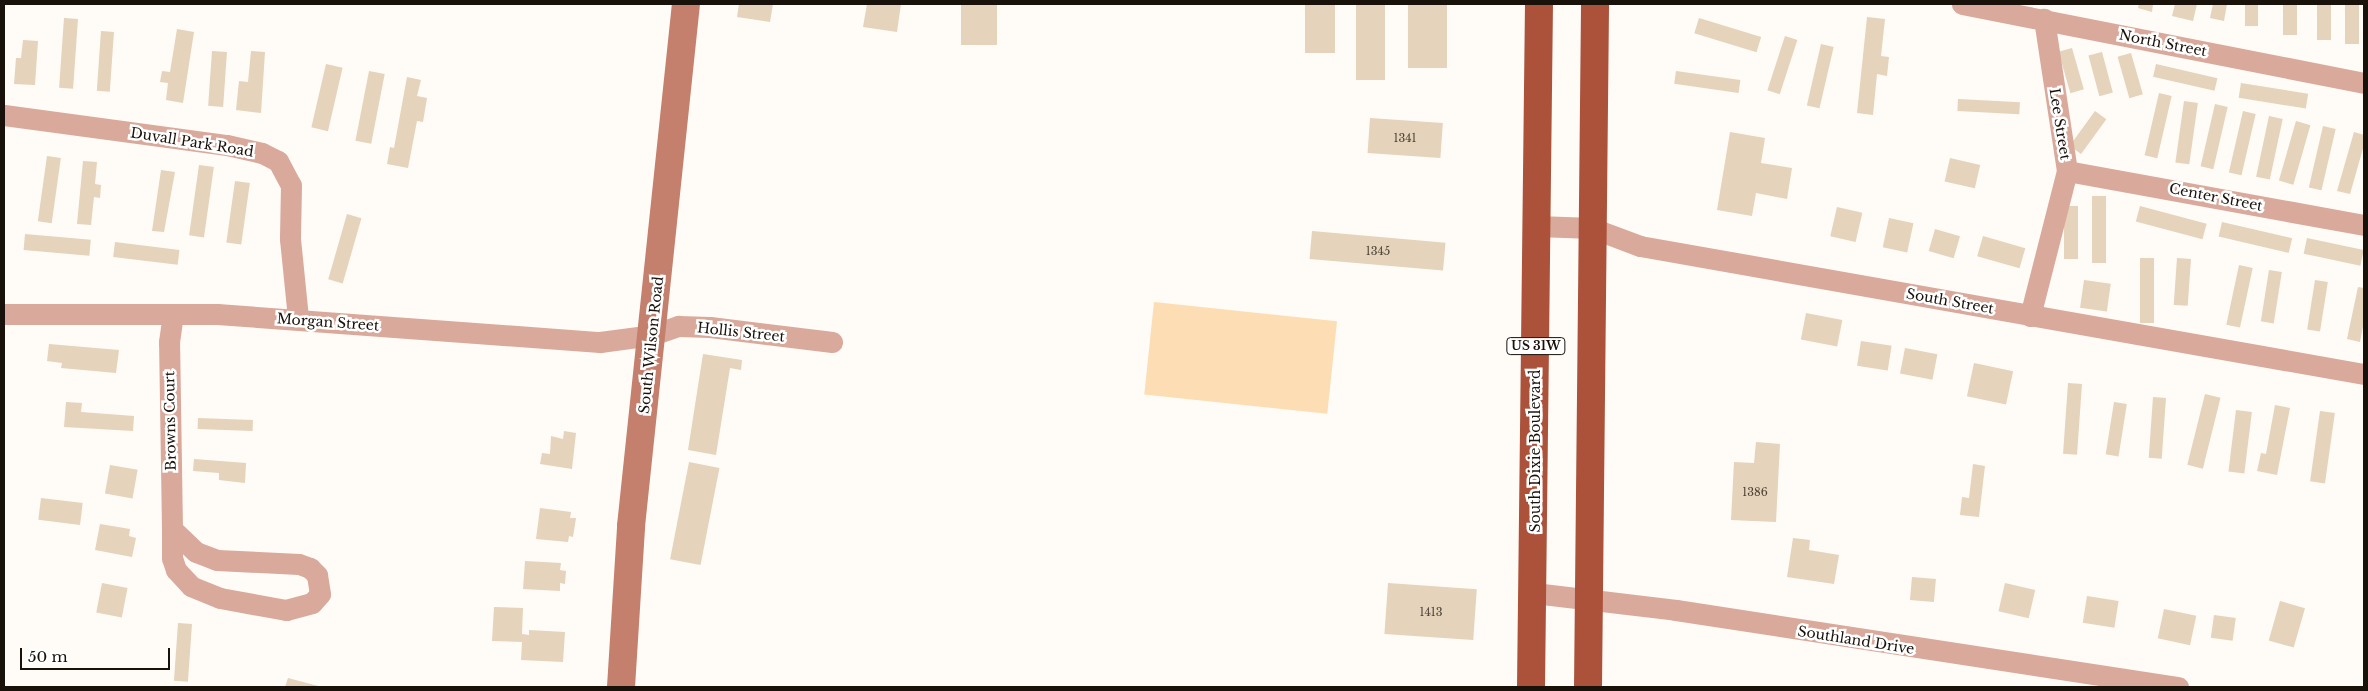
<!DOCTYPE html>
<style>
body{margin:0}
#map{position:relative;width:2368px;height:691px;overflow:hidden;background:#fffbf6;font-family:"Libre Baskerville",serif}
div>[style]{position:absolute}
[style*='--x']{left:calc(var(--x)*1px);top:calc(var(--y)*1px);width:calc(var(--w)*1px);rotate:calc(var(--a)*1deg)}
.green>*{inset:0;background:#fdddb4;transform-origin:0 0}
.building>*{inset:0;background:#e5d3bb;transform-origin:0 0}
.minor>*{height:21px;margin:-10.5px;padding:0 10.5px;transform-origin:10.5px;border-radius:10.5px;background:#d9a99c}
.secondary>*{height:28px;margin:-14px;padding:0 14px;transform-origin:14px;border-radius:14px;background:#c47f6d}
.trunk>*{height:28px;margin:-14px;padding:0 14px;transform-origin:14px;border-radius:14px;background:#ac523b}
span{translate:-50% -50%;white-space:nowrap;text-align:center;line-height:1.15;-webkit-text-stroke:5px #fff;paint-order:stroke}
.number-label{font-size:11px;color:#4c4236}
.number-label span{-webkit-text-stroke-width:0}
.shield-label span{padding:1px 4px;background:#fff;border:1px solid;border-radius:4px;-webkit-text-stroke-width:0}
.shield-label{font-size:12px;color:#19120a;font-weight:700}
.street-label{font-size:14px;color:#19120a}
.frame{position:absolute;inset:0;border:5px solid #19120a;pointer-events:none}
.scale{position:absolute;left:20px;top:648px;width:150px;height:22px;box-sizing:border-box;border:2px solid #19120a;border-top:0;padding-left:6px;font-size:15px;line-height:18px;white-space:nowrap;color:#19120a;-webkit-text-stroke:4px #fff;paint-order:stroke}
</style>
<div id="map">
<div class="green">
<i style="left:1154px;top:302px;width:184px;height:93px;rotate:6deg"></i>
</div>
<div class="building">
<i style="clip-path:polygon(739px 4px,773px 4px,770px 22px,737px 17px)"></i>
<i style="clip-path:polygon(867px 4px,901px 4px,897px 32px,863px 27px)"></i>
<i style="left:961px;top:4px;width:36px;height:41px"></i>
<i style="left:1305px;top:4px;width:30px;height:49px"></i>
<i style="left:1356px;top:4px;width:29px;height:76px"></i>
<i style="left:1408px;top:4px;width:39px;height:64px"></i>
<i style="clip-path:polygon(2139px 4px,2153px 4px,2152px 12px,2138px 8px)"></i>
<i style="clip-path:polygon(2175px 4px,2197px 4px,2193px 21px,2172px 16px)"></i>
<i style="clip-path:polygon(2213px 4px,2227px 4px,2224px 21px,2210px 18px)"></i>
<i style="left:2245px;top:4px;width:13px;height:22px"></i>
<i style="left:2283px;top:4px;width:14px;height:31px"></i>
<i style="left:2317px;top:4px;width:14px;height:36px"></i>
<i style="left:2345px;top:4px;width:14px;height:40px"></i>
<i style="clip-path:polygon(1867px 17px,1885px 19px,1881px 56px,1889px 57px,1887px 76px,1877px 74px,1873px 115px,1857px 113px)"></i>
<i style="left:64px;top:18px;width:14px;height:70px;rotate:4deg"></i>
<i style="left:1699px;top:18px;width:65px;height:16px;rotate:17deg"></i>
<i style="clip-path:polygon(177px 29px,194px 32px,183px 103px,166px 100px,168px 83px,160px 82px,162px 71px,170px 72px)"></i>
<i style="left:101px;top:31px;width:13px;height:60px;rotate:4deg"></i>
<i style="left:1785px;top:36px;width:13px;height:57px;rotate:18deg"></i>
<i style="clip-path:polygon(23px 40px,38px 41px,35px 85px,14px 84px,16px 58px,21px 58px)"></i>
<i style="left:1821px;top:44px;width:13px;height:63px;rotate:13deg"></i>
<i style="left:2072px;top:48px;width:43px;height:14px;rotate:74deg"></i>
<i style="left:212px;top:51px;width:15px;height:55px;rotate:4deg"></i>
<i style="clip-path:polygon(251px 51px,265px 52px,261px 113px,236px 110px,239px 81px,248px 82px)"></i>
<i style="left:2102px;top:52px;width:42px;height:14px;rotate:75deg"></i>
<i style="left:2131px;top:53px;width:43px;height:14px;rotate:74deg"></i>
<i style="left:326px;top:64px;width:17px;height:65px;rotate:13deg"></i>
<i style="left:2156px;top:64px;width:63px;height:13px;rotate:13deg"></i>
<i style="left:369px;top:71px;width:16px;height:71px;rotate:11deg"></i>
<i style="left:1676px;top:71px;width:65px;height:13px;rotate:8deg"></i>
<i style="clip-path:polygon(407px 77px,421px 80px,417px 96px,427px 98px,423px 122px,417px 121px,408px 168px,387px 164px,390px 147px,394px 148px)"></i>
<i style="left:2241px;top:83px;width:68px;height:15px;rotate:9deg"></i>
<i style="left:2159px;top:93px;width:13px;height:64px;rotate:13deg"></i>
<i style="left:1958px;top:99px;width:62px;height:12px;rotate:3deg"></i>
<i style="left:2184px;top:101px;width:14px;height:62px;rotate:8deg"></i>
<i style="left:2215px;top:104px;width:13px;height:64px;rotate:13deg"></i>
<i style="left:2095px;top:111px;width:14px;height:43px;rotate:36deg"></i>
<i style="left:2243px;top:111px;width:13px;height:63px;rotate:13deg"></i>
<i style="left:2269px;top:116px;width:14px;height:62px;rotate:12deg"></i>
<i style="left:1370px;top:118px;width:73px;height:35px;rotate:4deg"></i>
<i style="left:2296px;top:121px;width:15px;height:62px;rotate:16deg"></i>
<i style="left:2323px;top:126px;width:13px;height:63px;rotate:13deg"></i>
<i style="clip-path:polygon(1730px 132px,1765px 138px,1761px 163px,1792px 168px,1787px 199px,1756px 193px,1752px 216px,1717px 210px)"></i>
<i style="clip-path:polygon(2354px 132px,2364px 135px,2364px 145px,2350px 194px,2337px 191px)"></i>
<i style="left:47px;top:156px;width:14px;height:66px;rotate:8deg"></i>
<i style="left:1950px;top:158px;width:31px;height:24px;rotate:13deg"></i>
<i style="clip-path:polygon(83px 161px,97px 162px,95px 184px,101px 185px,100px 198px,94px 197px,91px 225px,77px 224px)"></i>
<i style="left:199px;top:165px;width:15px;height:71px;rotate:8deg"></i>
<i style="clip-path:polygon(161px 170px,175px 172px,164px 232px,152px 231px)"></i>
<i style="left:235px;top:181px;width:15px;height:62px;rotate:8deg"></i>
<i style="left:2092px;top:196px;width:14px;height:67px"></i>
<i style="left:2064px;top:206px;width:14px;height:53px"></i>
<i style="left:2140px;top:206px;width:69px;height:16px;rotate:15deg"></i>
<i style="left:1837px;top:207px;width:26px;height:30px;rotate:13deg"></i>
<i style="left:347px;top:214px;width:15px;height:68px;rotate:16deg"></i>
<i style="left:1889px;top:218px;width:25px;height:30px;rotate:12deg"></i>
<i style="left:2222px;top:222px;width:72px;height:15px;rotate:13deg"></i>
<i style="left:1935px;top:229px;width:26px;height:23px;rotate:16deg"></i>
<i style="left:1312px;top:231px;width:134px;height:28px;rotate:5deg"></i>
<i style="left:25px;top:234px;width:66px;height:16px;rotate:5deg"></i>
<i style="left:1983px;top:236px;width:44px;height:21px;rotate:16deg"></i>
<i style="left:2307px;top:238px;width:58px;height:16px;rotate:12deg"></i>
<i style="left:115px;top:242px;width:65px;height:15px;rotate:7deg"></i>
<i style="left:2154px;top:258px;width:65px;height:14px;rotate:90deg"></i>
<i style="left:2177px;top:258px;width:14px;height:47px;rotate:4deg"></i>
<i style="left:2239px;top:265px;width:14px;height:61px;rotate:12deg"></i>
<i style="left:2269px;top:270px;width:13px;height:52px;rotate:9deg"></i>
<i style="left:2084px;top:280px;width:27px;height:28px;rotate:8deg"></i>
<i style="left:2315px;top:280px;width:13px;height:50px;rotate:9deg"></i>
<i style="clip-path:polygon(2358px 287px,2364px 288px,2364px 321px,2360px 342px,2347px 339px)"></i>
<i style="left:1806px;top:313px;width:37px;height:27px;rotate:11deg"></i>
<i style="left:1861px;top:341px;width:31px;height:25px;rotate:9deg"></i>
<i style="clip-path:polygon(49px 344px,119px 350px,116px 373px,61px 368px,62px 363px,47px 361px)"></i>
<i style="left:1905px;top:348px;width:33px;height:26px;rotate:11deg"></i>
<i style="clip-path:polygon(703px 354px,742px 360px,741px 370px,730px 368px,716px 455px,688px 450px)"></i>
<i style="left:1974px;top:363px;width:40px;height:34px;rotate:12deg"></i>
<i style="left:2068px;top:383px;width:14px;height:71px;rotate:4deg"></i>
<i style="left:2205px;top:394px;width:16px;height:73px;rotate:14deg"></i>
<i style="left:2153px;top:397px;width:13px;height:61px;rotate:4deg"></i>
<i style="clip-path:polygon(66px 402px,82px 403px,81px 412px,134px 416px,133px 431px,64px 427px)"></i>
<i style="left:2114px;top:402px;width:13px;height:53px;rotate:9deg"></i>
<i style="clip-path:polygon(2275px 405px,2290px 408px,2277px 475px,2257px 471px,2261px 453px,2266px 454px)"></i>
<i style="left:2236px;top:410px;width:16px;height:62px;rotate:7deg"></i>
<i style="left:2320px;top:411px;width:15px;height:71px;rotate:8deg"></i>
<i style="left:198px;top:418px;width:55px;height:11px;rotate:2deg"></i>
<i style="clip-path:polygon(564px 431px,576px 433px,572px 469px,540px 464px,542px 453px,550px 454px,551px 436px,563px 439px)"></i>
<i style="clip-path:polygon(1756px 442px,1780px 444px,1776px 522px,1731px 520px,1734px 462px,1754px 463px)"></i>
<i style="clip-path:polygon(194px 459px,246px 463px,245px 483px,219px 480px,219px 473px,193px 471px)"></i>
<i style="left:689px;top:462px;width:31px;height:99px;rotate:11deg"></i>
<i style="clip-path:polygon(1973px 464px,1985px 466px,1979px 517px,1960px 515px,1962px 497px,1969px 498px)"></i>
<i style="left:110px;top:465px;width:28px;height:29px;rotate:10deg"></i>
<i style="left:41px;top:498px;width:42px;height:22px;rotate:7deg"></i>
<i style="clip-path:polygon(540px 508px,571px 512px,570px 518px,576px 518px,573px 537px,569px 536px,568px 542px,536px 539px)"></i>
<i style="clip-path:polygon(100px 524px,130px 529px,129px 536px,136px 538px,132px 557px,95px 550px)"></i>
<i style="clip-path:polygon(1793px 538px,1810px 540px,1809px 550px,1839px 555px,1834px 584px,1787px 577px)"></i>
<i style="clip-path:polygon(525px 561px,561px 563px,560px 570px,566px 571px,565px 584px,560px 583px,560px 591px,523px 589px)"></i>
<i style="left:1912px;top:577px;width:24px;height:23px;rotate:5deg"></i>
<i style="left:102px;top:583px;width:26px;height:30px;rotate:11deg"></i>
<i style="left:1388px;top:583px;width:89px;height:51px;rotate:4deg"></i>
<i style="left:2005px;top:583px;width:31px;height:29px;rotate:13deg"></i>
<i style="left:2087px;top:596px;width:32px;height:27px;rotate:9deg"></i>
<i style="left:2280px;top:601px;width:26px;height:41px;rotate:16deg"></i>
<i style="clip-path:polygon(494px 607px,523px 608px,522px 634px,529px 635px,529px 630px,565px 632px,563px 662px,521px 660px,522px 642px,492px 641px)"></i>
<i style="left:2164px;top:609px;width:33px;height:30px;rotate:12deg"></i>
<i style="left:2214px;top:615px;width:22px;height:23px;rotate:8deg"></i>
<i style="left:178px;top:623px;width:14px;height:58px;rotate:4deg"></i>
<i style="clip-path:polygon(288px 678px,322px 687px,285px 687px)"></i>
</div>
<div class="minor">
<i style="--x:1962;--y:4;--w:410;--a:11.1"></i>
<i style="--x:4;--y:115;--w:225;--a:7.7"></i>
<i style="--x:227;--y:145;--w:36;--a:13"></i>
<i style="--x:262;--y:153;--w:18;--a:27"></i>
<i style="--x:278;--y:161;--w:27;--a:62"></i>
<i style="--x:291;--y:185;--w:54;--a:91.1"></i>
<i style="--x:290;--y:239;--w:79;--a:84.2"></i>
<i style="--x:2067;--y:171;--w:302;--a:10.3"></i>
<i style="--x:1537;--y:226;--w:55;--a:2.1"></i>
<i style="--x:1592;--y:228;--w:51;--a:20.6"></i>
<i style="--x:1640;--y:246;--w:735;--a:10.03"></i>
<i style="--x:4;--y:314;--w:213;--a:0"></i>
<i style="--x:217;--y:314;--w:384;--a:4.2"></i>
<i style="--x:600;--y:342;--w:52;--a:-7.7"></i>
<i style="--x:652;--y:335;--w:28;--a:-19"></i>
<i style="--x:678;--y:326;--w:32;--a:2"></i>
<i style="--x:710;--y:327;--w:123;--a:7"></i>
<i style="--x:2030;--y:316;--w:150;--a:-75.7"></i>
<i style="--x:2067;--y:171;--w:154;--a:-98.6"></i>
<i style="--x:172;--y:529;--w:33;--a:44"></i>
<i style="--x:196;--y:552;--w:22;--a:21"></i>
<i style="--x:217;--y:560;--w:82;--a:2.8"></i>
<i style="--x:299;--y:564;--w:12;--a:20"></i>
<i style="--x:310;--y:568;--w:10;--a:45"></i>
<i style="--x:317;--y:575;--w:19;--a:81"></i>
<i style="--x:320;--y:594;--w:12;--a:132"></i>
<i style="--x:312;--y:603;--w:27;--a:165"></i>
<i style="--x:286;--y:610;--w:67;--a:-169.7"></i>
<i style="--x:220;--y:598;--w:31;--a:-158"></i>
<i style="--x:191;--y:586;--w:22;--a:-133"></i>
<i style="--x:176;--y:570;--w:13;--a:-108"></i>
<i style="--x:172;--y:558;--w:29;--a:-90"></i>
<i style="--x:172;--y:529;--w:187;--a:-90.9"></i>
<i style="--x:169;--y:342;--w:28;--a:-82"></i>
<i style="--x:1534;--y:593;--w:143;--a:6.8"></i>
<i style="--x:1676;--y:610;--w:508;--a:8.72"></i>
</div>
<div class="secondary">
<i style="--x:621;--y:687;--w:161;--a:-86.4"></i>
<i style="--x:631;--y:526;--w:525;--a:-83.99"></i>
</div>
<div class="trunk">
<i style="--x:1531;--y:687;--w:683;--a:-89.33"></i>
<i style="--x:1588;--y:687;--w:683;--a:-89.41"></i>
</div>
<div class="number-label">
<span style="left:1405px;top:138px">1341</span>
<span style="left:1378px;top:251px">1345</span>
<span style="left:1755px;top:492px">1386</span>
<span style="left:1431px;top:612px">1413</span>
</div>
<div class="shield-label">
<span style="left:1536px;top:346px">US 31W</span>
</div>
<div class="street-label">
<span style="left:2163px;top:43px;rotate:11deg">North Street</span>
<span style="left:2060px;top:124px;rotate:81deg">Lee Street</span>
<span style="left:192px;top:142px;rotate:9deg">Duvall Park Road</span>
<span style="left:2216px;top:197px;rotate:11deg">Center Street</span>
<span style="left:1950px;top:301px;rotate:10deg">South Street</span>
<span style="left:328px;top:322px;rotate:4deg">Morgan Street</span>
<span style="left:741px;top:332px;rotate:6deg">Hollis Street</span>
<span style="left:651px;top:345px;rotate:-84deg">South Wilson Road</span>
<span style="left:170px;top:421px;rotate:-91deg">Browns Court</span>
<span style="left:1535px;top:451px;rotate:-90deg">South Dixie Boulevard</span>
<span style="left:1856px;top:640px;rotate:9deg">Southland Drive</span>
</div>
<div class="frame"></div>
<div class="scale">50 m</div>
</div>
